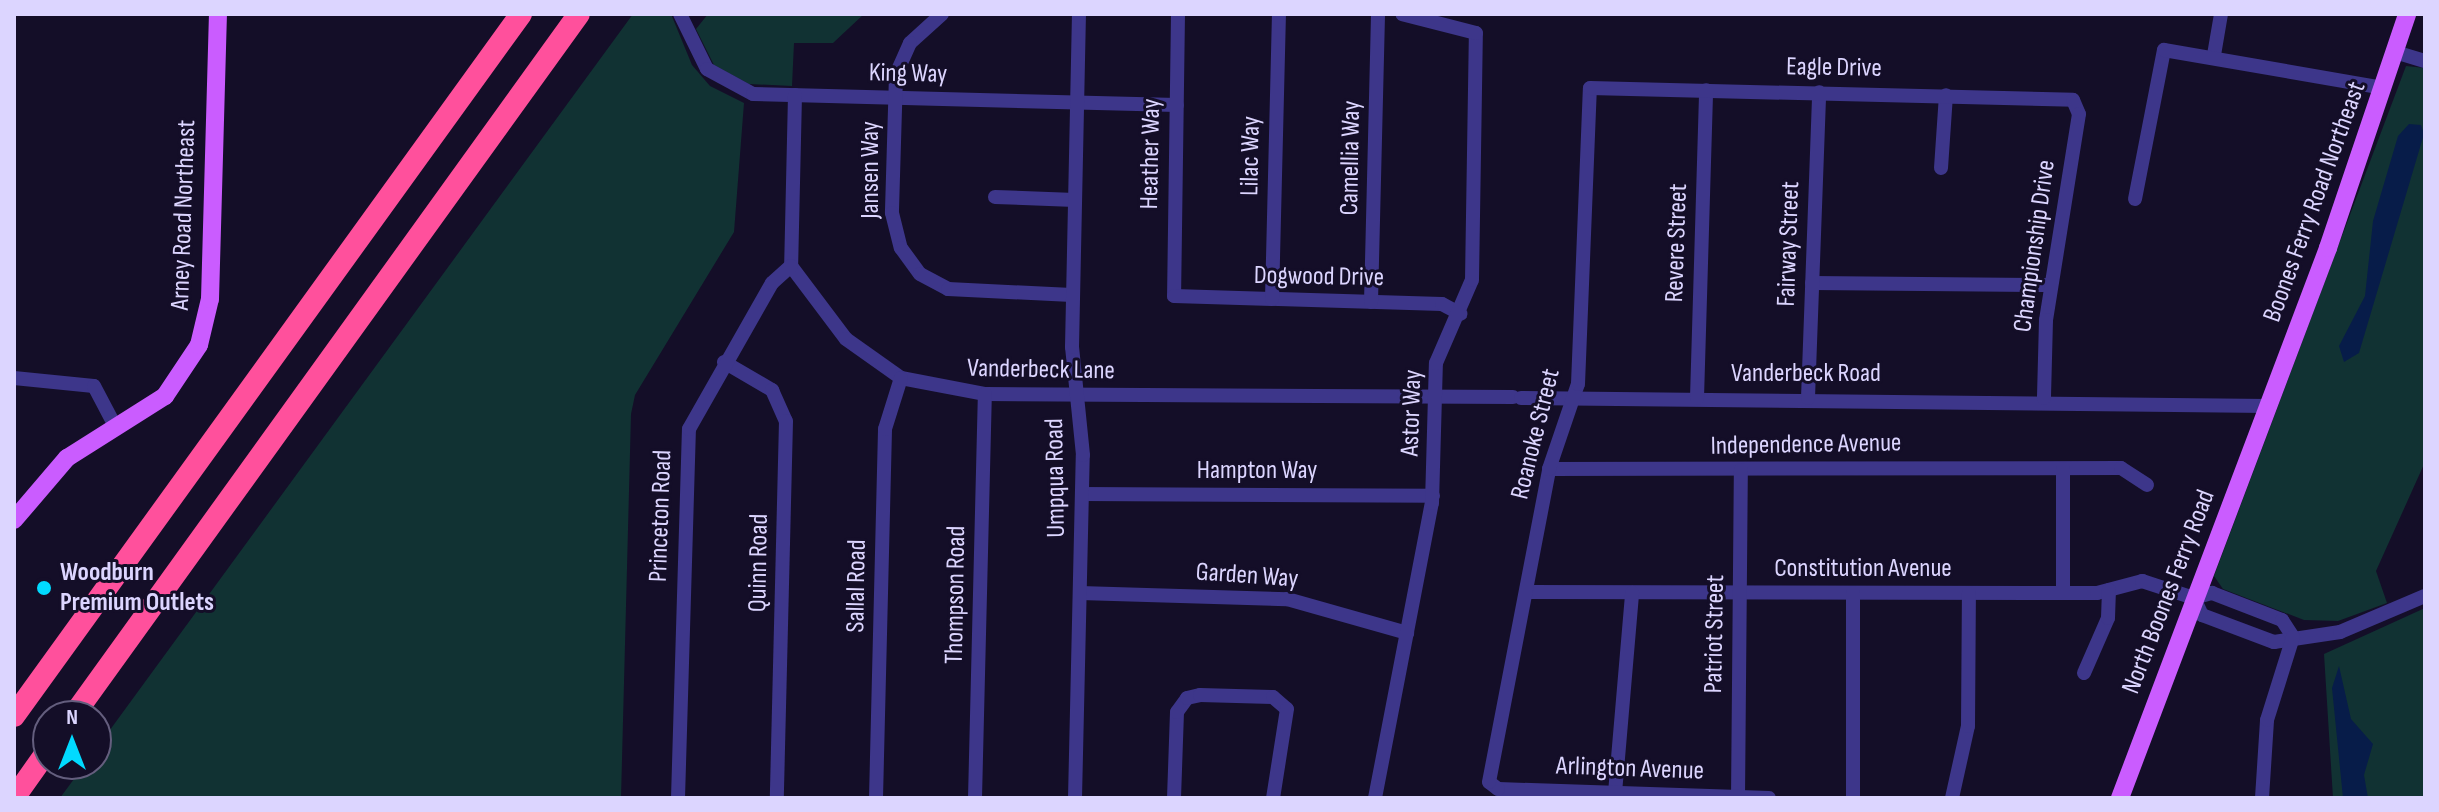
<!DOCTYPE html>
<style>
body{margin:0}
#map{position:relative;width:2439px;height:812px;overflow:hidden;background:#140e28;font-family:"Sofia Sans Condensed",sans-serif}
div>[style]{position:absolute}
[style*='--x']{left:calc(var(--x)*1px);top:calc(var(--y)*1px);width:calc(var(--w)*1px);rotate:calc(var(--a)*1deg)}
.green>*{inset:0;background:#113233}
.water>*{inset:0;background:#071c49}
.minor>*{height:14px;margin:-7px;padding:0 7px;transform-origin:7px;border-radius:7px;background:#3d368a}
.major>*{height:18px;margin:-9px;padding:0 9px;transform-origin:9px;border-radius:9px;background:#ca5cff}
.highway>*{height:22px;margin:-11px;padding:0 11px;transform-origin:11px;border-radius:11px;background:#ff509c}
.dots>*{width:22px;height:22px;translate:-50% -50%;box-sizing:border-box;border:4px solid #140e28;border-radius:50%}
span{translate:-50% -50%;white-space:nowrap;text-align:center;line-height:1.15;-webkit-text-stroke:6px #140e28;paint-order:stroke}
.street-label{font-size:26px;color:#dcd5ff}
.poi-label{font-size:26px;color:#dcd5ff;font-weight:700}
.left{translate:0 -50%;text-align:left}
.frame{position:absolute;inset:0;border:16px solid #dcd5ff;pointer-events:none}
.north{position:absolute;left:32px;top:700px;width:80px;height:80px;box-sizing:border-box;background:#140e28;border:2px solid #645e7e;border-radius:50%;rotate:0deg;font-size:22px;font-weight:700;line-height:32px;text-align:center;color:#dcd5ff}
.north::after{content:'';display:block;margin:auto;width:28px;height:36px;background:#01daff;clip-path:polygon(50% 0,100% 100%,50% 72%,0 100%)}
</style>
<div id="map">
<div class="green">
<i style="clip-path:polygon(633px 14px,671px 14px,692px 65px,710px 86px,744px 103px,734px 232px,635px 395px,631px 414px,621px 798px,60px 798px,85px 764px,96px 764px,96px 749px)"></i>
<i style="clip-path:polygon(708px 14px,864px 14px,833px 43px,794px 43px,792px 86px,749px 84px,714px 65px,696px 29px)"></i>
<i style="clip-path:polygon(2406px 66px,2425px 68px,2425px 462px,2376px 571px,2387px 603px,2338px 621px,2304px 620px,2223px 589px,2214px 576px)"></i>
<i style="clip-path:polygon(2425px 608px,2425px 798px,2333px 798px,2324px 654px)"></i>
</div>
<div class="water">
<i style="clip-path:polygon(2409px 124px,2421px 125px,2424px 134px,2359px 353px,2344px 362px,2339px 346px,2365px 296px,2373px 221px,2398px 136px)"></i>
<i style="clip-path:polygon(2339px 666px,2351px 719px,2373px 744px,2364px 775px,2368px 798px,2343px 798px,2332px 688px)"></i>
</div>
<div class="minor">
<i style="--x:680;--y:14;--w:61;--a:63.9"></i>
<i style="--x:707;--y:69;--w:52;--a:28.5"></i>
<i style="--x:753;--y:94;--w:424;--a:1.5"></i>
<i style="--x:942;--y:14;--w:43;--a:137.8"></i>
<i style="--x:910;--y:43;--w:35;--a:114"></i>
<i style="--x:896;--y:75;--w:138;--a:91.7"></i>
<i style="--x:892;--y:213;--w:36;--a:76"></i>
<i style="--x:901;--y:248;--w:32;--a:54"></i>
<i style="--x:920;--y:274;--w:32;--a:28"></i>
<i style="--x:948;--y:289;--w:124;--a:2.8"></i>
<i style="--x:1178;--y:14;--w:282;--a:90.8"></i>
<i style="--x:1174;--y:296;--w:268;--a:1.7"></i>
<i style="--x:1442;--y:304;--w:21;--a:28"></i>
<i style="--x:2395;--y:52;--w:31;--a:17"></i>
<i style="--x:2214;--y:55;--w:42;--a:-80.3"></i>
<i style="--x:795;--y:95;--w:171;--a:91.3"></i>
<i style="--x:791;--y:266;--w:91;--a:53"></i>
<i style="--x:846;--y:339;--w:67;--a:35.3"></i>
<i style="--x:901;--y:378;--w:86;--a:10.8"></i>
<i style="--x:985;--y:394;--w:528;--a:0.33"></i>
<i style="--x:1941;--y:168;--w:73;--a:-86.1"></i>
<i style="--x:995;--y:197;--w:80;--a:2.1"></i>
<i style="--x:2135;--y:199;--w:152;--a:-79"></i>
<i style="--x:2164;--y:50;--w:222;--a:9.8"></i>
<i style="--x:1812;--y:283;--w:238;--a:0.5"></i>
<i style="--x:1272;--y:299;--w:285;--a:-88.6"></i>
<i style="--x:1371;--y:302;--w:288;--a:-88.6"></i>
<i style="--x:724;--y:362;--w:56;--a:30.3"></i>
<i style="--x:772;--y:390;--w:34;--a:66"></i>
<i style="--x:786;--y:421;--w:377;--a:91.4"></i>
<i style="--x:14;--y:378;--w:80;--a:5.7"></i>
<i style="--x:94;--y:386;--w:45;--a:62.3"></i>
<i style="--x:1521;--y:398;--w:747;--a:0.61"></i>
<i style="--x:1697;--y:398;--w:308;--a:-88.3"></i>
<i style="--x:1808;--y:398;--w:306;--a:-87.9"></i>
<i style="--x:1549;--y:469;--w:572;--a:-0.1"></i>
<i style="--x:2121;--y:468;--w:31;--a:33"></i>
<i style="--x:2063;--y:469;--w:124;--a:90"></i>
<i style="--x:1082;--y:494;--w:351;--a:0.3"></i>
<i style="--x:1526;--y:592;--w:571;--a:0.1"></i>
<i style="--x:2097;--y:593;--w:47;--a:-14.9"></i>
<i style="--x:2142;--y:581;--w:55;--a:18.1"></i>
<i style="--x:1080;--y:593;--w:207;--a:1.7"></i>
<i style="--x:1287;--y:599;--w:125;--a:15.8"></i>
<i style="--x:2194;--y:598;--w:19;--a:65"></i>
<i style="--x:2202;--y:615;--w:77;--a:20.6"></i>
<i style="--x:2274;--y:642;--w:67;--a:-8.6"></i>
<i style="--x:2340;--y:632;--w:92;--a:-23"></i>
<i style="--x:2194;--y:598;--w:19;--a:-16"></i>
<i style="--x:2212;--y:593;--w:75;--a:21.1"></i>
<i style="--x:2282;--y:620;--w:20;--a:57"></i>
<i style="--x:2084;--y:673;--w:60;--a:-66.4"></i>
<i style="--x:2108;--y:618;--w:28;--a:-88"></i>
<i style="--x:1615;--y:793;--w:201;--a:-85.1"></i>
<i style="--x:678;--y:798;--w:369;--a:-88.3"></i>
<i style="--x:689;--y:429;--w:168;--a:-60.4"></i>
<i style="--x:772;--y:283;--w:25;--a:-42"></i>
<i style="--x:876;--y:798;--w:369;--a:-88.6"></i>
<i style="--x:885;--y:429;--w:53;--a:-72.6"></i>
<i style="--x:975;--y:798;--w:404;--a:-88.6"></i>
<i style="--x:1075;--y:798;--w:343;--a:-88.7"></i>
<i style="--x:1083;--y:455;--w:109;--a:-95.8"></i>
<i style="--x:1072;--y:347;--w:333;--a:-88.8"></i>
<i style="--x:1174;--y:798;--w:86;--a:-88"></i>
<i style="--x:1177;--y:712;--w:17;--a:-54"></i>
<i style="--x:1187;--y:698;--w:13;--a:-13"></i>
<i style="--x:1200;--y:695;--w:73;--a:1.6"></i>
<i style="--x:1273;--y:697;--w:18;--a:41"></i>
<i style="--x:1287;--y:709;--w:90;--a:98.9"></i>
<i style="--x:1375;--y:798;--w:300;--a:-79.1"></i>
<i style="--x:1432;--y:503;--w:140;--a:-88.4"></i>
<i style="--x:1436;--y:363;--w:90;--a:-66.6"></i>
<i style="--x:1472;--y:280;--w:247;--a:-89.1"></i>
<i style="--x:1476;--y:33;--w:76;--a:-165.6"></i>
<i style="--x:1738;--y:798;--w:328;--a:-89.5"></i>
<i style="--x:1769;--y:798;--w:271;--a:-178.1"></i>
<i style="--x:1498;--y:789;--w:11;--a:-142"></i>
<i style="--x:1489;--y:782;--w:319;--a:-79.1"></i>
<i style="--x:1549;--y:469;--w:90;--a:-71.2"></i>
<i style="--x:1578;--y:384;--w:296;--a:-87.7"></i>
<i style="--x:1590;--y:88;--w:483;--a:1.4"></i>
<i style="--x:2073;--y:100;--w:15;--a:67"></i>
<i style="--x:2079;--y:114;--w:209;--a:99.1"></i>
<i style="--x:2046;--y:320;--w:78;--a:91.5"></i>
<i style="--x:1853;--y:798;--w:205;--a:-90"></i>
<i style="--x:1952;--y:798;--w:74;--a:-77.5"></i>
<i style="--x:1968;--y:726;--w:133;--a:-89.6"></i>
<i style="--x:2262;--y:798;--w:78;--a:-86.3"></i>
<i style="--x:2267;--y:720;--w:87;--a:-72.6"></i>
</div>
<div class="major">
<i style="--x:14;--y:520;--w:82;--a:-49.5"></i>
<i style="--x:67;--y:458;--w:116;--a:-32.3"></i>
<i style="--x:165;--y:396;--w:61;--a:-56.3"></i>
<i style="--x:199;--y:345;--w:47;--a:-76.6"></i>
<i style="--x:210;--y:299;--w:285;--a:-88.4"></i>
<i style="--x:2120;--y:798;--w:588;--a:-69.28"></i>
<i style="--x:2328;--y:248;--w:247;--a:-71.3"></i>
</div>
<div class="highway">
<i style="--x:14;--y:716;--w:866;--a:-54.16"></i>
<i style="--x:73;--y:716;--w:865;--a:-54.22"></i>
<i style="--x:14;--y:798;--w:59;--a:-54.7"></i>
</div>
<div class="dots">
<i style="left:44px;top:588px;background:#01daff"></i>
</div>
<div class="street-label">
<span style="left:1834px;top:68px;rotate:1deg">Eagle Drive</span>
<span style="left:908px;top:74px;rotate:1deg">King Way</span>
<span style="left:1151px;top:154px;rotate:-89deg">Heather Way</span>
<span style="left:1251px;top:156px;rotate:-89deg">Lilac Way</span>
<span style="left:1351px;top:158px;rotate:-89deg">Camellia Way</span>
<span style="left:871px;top:170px;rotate:-90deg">Jansen Way</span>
<span style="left:2315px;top:202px;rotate:-70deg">Boones Ferry Road Northeast</span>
<span style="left:184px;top:215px;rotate:-88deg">Arney Road Northeast</span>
<span style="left:1677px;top:243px;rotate:-88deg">Revere Street</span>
<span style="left:1789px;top:244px;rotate:-88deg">Fairway Street</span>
<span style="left:2035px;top:246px;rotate:-82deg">Championship Drive</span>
<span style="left:1319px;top:277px;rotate:1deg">Dogwood Drive</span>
<span style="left:1041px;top:370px;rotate:1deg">Vanderbeck Lane</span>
<span style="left:1806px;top:374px">Vanderbeck Road</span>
<span style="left:1412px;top:413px;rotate:-88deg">Astor Way</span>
<span style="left:1536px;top:434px;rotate:-76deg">Roanoke Street</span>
<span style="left:1806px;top:445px;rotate:-1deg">Independence Avenue</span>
<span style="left:1257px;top:471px">Hampton Way</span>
<span style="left:1056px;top:478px;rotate:-91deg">Umpqua Road</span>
<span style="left:661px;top:516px;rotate:-88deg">Princeton Road</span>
<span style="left:759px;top:563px;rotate:-89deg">Quinn Road</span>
<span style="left:1863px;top:569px">Constitution Avenue</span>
<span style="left:1247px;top:576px;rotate:4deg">Garden Way</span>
<span style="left:857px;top:586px;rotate:-89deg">Sallal Road</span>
<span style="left:2169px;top:592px;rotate:-69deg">North Boones Ferry Road</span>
<span style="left:956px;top:595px;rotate:-89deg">Thompson Road</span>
<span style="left:1715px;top:634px;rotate:-89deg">Patriot Street</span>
<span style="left:1630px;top:769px;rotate:2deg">Arlington Avenue</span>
</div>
<div class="poi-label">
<span class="left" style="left:60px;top:588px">Woodburn<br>Premium Outlets</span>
</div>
<div class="frame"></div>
<div class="north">N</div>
</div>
